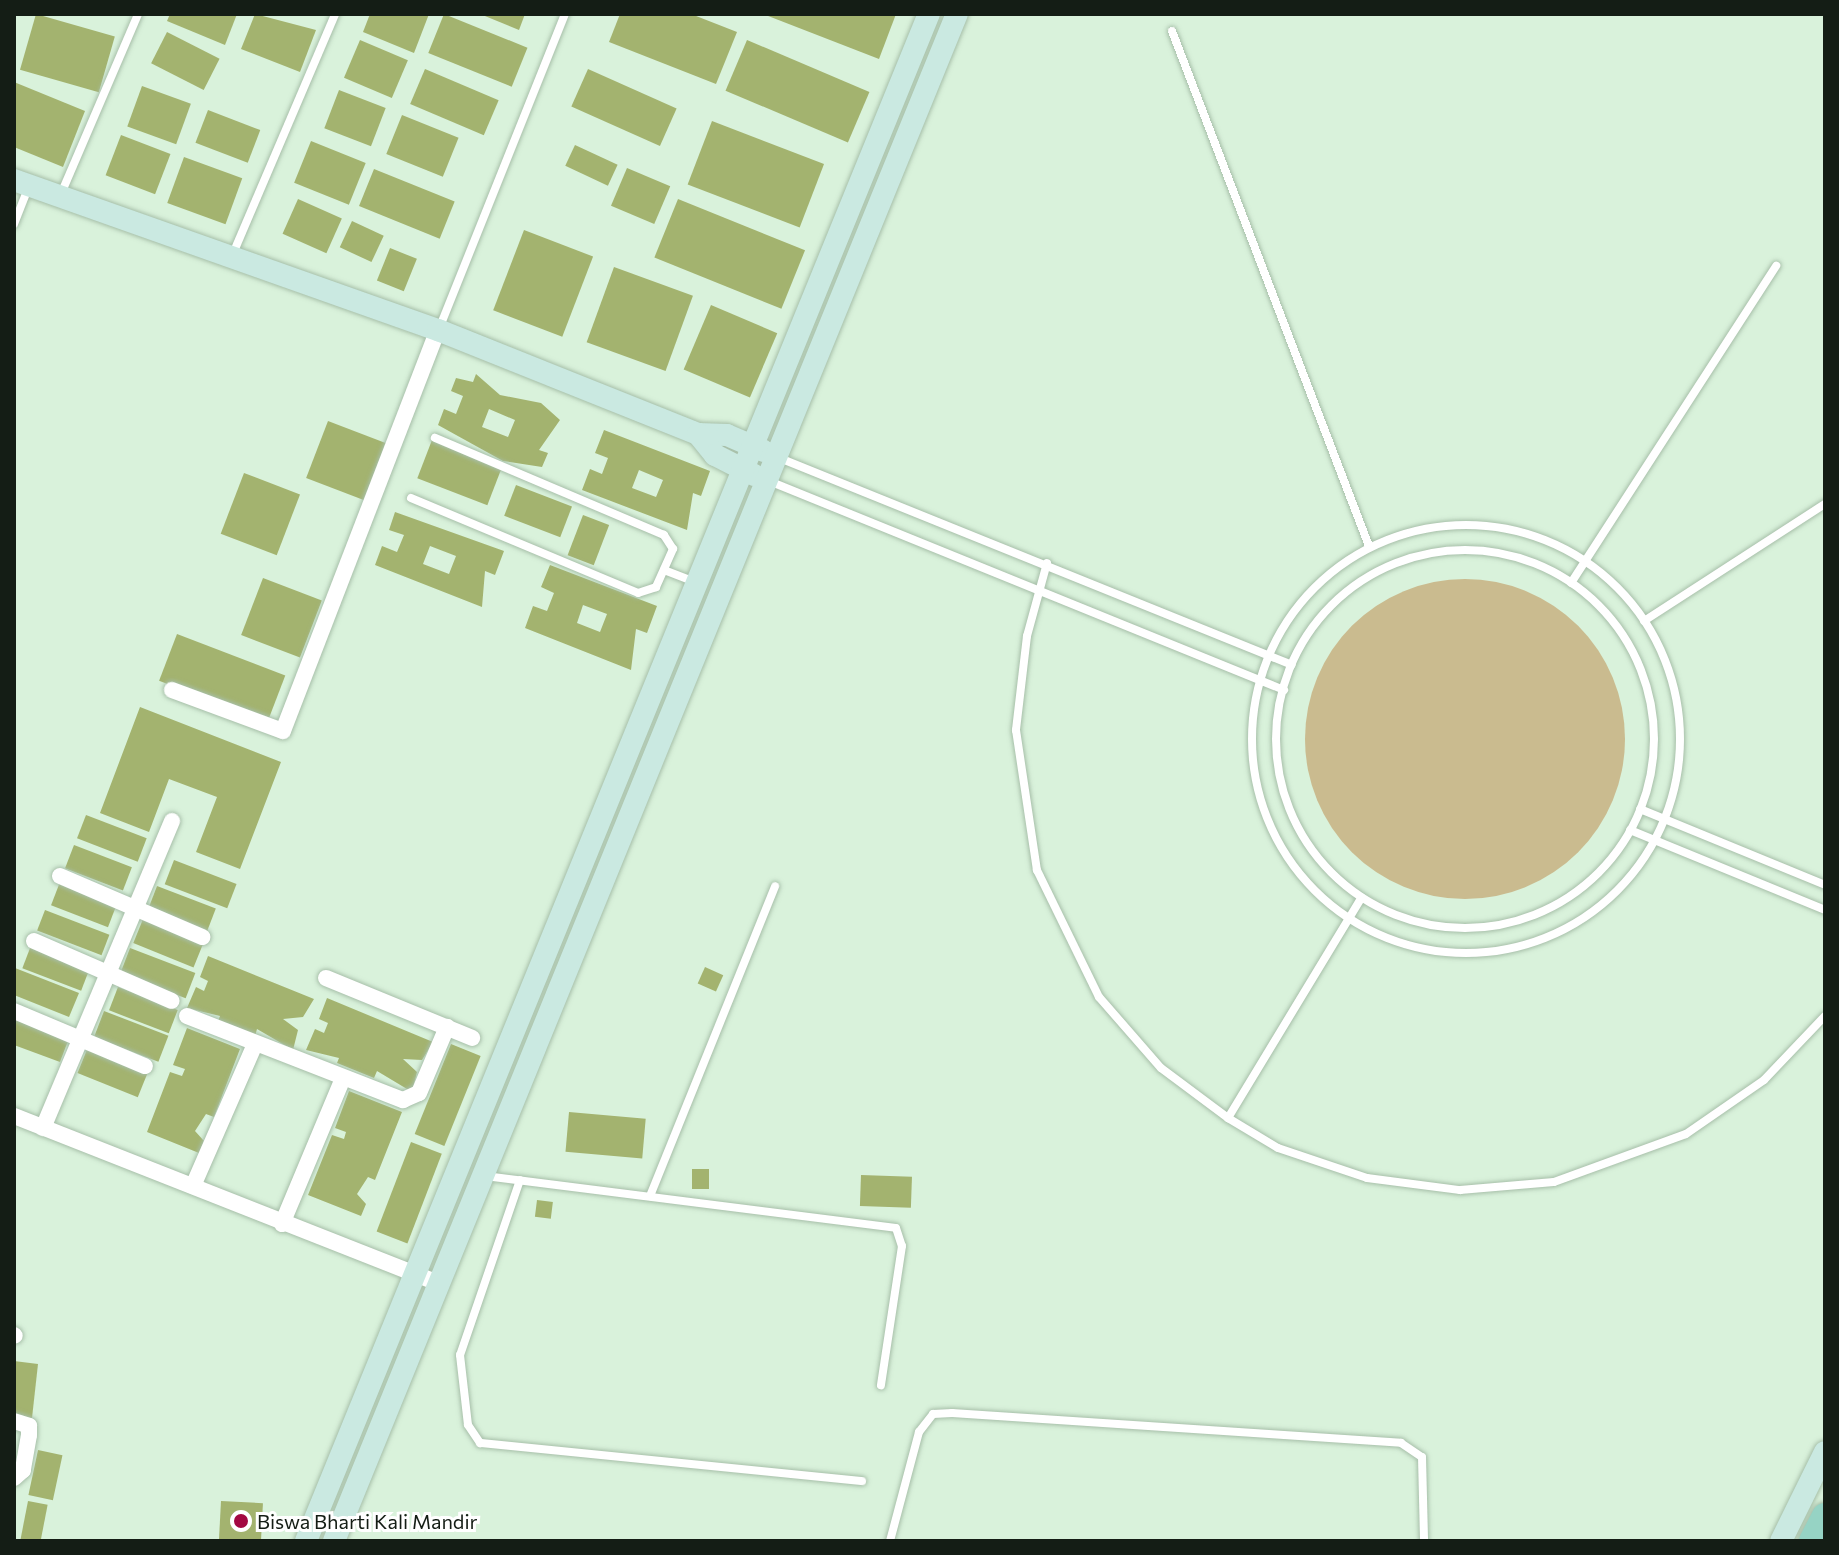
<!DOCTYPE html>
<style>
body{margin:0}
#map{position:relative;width:1839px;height:1555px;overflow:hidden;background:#d9f2db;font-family:Commissioner,sans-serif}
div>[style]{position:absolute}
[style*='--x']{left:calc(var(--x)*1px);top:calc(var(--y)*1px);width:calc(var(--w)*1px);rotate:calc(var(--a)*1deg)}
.green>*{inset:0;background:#cabb8f}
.round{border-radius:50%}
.building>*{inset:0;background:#a3b36f;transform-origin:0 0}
.roads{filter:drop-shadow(0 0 2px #a7bfa9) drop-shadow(0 0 2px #a7bfa9)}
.lane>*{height:8px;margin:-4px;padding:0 4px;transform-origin:4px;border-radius:4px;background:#fff}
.lane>.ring{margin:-4px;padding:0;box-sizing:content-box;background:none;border:8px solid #fff;border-radius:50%}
.street>*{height:16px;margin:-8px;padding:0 8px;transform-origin:8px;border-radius:8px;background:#fff}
.secondary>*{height:22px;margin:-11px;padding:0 11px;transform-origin:11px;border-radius:11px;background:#cae9e1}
.primary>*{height:26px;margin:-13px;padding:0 13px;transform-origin:13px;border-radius:13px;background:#96d3c4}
.dots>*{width:22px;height:22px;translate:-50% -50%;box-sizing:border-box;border:4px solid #fff;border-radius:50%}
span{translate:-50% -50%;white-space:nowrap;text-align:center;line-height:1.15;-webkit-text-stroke:6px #fff;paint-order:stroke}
.poi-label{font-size:20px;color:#141d15}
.left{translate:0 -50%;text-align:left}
.frame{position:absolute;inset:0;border:16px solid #141d15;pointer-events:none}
</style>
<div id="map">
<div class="green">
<i class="round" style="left:1305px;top:579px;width:320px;height:320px"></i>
</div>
<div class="building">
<i style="left:36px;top:14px;width:82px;height:58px;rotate:16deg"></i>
<i style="clip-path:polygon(170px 14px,237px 14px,225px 45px,167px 21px)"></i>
<i style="clip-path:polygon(255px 14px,316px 30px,300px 72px,241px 49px)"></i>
<i style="clip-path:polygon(370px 14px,429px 14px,414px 53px,363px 32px)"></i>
<i style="left:444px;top:14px;width:90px;height:42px;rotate:22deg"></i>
<i style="clip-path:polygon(480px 14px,525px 14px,519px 30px)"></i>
<i style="clip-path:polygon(620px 14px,691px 14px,737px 32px,716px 84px,609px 42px)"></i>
<i style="clip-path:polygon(763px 14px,896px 14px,879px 59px)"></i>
<i style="left:167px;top:32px;width:59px;height:35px;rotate:27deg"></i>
<i style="left:360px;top:40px;width:52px;height:41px;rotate:23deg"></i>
<i style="left:747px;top:40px;width:133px;height:55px;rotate:23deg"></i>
<i style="left:425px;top:69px;width:80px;height:38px;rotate:23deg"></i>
<i style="left:588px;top:69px;width:97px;height:41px;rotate:24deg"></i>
<i style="clip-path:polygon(14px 82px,85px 111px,63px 167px,14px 147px)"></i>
<i style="left:142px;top:86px;width:52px;height:43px;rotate:20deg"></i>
<i style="left:339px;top:90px;width:50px;height:41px;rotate:21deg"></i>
<i style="left:208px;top:110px;width:56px;height:35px;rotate:21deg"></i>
<i style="left:402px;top:115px;width:61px;height:42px;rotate:22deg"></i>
<i style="left:712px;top:121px;width:120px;height:68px;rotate:21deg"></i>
<i style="left:121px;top:135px;width:53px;height:43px;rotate:21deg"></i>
<i style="left:311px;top:141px;width:59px;height:45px;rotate:22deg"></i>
<i style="left:575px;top:145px;width:47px;height:23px;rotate:25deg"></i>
<i style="left:184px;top:157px;width:62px;height:49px;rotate:20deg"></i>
<i style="left:627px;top:168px;width:47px;height:41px;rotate:23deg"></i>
<i style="left:374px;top:169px;width:87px;height:40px;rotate:22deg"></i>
<i style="left:298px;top:199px;width:48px;height:38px;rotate:24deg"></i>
<i style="left:678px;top:199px;width:137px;height:63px;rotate:22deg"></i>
<i style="left:352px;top:221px;width:35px;height:29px;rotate:25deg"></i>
<i style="left:524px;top:230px;width:74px;height:86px;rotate:21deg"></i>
<i style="left:390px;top:248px;width:29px;height:35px;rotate:22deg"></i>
<i style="left:614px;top:267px;width:84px;height:80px;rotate:20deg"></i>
<i style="left:711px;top:305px;width:72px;height:70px;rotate:23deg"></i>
<i style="clip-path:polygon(evenodd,476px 374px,500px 395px,541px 403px,560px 420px,539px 450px,548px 453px,542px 467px,503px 461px,438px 425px,444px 409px,456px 414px,463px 396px,451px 391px,456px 378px,473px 382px,476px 374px,489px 409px,515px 420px,508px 437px,482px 427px,489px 409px)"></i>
<i style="left:328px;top:421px;width:63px;height:61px;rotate:21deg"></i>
<i style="clip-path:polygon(evenodd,604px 430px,710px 471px,701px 496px,693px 493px,687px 530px,582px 490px,590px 469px,602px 474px,608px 458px,595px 453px,604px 430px,639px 470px,663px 480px,656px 497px,632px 488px,639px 470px)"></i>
<i style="left:432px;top:440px;width:75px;height:41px;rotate:21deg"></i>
<i style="left:244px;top:473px;width:60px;height:65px;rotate:21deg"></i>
<i style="left:516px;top:485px;width:60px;height:33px;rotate:21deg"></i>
<i style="clip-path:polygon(evenodd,395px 512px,504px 551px,495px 575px,485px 571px,482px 607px,375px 565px,382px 546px,397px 552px,404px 535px,389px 530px,395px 512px,430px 546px,456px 556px,449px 574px,423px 564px,430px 546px)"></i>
<i style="left:583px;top:515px;width:28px;height:43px;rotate:21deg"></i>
<i style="clip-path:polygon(evenodd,550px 565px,657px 606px,647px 633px,636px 629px,631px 670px,525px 628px,533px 606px,547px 611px,554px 593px,541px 587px,550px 565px,583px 605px,607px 614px,600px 632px,577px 623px,583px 605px)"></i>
<i style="left:263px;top:578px;width:63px;height:61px;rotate:21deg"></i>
<i style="left:177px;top:634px;width:116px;height:50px;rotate:21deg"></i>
<i style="clip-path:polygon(140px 707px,281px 762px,240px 869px,196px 852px,217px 797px,169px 779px,149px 832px,100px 813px)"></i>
<i style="left:86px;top:815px;width:65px;height:25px;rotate:21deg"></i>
<i style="left:74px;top:845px;width:62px;height:25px;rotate:21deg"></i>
<i style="left:174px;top:860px;width:67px;height:26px;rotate:21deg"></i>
<i style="left:60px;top:882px;width:61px;height:25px;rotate:21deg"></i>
<i style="left:157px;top:886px;width:63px;height:27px;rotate:21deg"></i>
<i style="left:45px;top:910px;width:69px;height:22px;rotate:21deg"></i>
<i style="left:143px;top:919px;width:65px;height:26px;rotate:22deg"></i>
<i style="left:32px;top:943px;width:63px;height:27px;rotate:21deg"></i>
<i style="left:130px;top:948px;width:70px;height:27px;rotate:21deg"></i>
<i style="clip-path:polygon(208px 956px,314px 999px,303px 1017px,283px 1019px,298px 1030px,293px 1050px,257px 1029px,255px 1036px,218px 1021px,220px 1016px,187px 1008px,196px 987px,204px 991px,208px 981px,200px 977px)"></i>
<i style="left:705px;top:967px;width:20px;height:18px;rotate:24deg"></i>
<i style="clip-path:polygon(15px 968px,79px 993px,69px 1017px,14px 995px)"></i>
<i style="left:118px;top:987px;width:64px;height:25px;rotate:21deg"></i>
<i style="clip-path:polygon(327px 998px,433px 1042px,422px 1060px,403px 1059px,417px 1072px,412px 1092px,377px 1071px,374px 1078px,337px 1063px,339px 1058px,306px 1050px,315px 1029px,324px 1033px,328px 1023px,319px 1019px)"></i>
<i style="left:104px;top:1011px;width:69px;height:28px;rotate:21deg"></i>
<i style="clip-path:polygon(14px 1019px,68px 1041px,60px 1062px,14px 1045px)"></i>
<i style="clip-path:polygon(187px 1028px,240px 1049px,214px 1117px,206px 1114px,195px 1131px,204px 1141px,199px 1153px,147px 1132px,170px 1072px,182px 1076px,185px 1069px,173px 1065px)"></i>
<i style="left:451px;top:1044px;width:32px;height:97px;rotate:22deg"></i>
<i style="left:88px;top:1047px;width:65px;height:28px;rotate:22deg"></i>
<i style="clip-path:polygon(349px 1091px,402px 1112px,375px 1180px,368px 1177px,357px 1194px,366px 1204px,361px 1216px,308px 1195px,332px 1135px,344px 1139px,346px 1132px,335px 1128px)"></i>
<i style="left:569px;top:1112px;width:77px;height:40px;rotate:5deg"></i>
<i style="left:411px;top:1142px;width:33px;height:96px;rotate:21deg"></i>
<i style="left:692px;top:1169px;width:17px;height:20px"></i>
<i style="left:861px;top:1175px;width:51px;height:31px;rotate:2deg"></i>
<i style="left:537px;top:1200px;width:16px;height:17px;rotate:7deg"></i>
<i style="clip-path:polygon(14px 1361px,38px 1364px,32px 1418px,14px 1416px)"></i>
<i style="left:38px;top:1450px;width:25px;height:46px;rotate:12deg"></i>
<i style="left:28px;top:1501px;width:20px;height:41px;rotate:11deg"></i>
<i style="left:221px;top:1501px;width:42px;height:39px;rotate:3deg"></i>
</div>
<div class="roads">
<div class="lane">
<i style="--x:1172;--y:31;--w:551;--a:69.07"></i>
<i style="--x:61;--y:194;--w:196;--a:-66.8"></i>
<i style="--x:14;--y:224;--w:41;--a:-68.5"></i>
<i style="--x:232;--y:256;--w:263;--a:-66.9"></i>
<i style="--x:439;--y:329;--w:339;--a:-68.2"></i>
<i style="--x:777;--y:457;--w:555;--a:21.99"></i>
<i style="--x:769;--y:481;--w:556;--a:22.09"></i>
<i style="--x:411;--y:498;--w:246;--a:22.7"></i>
<i style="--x:638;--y:593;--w:19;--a:-18"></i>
<i style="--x:656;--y:587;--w:42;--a:-65.9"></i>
<i style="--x:673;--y:549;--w:17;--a:-123"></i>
<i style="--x:664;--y:535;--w:249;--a:-157"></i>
<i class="ring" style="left:1252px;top:525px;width:420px;height:420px"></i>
<i class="ring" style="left:1276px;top:550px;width:370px;height:370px"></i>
<i style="--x:1047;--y:563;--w:76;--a:105.3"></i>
<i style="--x:1027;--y:636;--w:95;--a:96.7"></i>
<i style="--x:1016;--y:730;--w:142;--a:81.5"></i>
<i style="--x:1037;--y:870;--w:141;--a:64"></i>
<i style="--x:1099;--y:997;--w:94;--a:48.9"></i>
<i style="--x:1161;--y:1068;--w:84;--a:36.7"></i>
<i style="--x:1228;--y:1118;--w:58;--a:31"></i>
<i style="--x:1278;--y:1148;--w:94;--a:18.6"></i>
<i style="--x:1367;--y:1178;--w:94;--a:7.4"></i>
<i style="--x:1460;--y:1190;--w:94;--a:-4.9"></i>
<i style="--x:1554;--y:1182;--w:140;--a:-20"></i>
<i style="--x:1686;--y:1134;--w:95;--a:-34.7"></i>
<i style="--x:1764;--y:1080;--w:88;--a:-46.4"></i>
<i style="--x:664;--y:570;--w:34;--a:21"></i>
<i style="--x:1571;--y:583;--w:378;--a:-57.1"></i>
<i style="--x:1644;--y:621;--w:216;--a:-32.9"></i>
<i style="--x:1640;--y:809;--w:200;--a:22.3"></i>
<i style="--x:1630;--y:830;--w:211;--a:22.3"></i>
<i style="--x:1228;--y:1118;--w:258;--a:-58.8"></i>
<i style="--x:485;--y:1176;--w:414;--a:7.2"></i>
<i style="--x:896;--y:1228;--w:19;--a:72"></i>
<i style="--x:902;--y:1246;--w:141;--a:98.6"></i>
<i style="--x:520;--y:1180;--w:185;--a:108.9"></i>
<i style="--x:460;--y:1355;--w:70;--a:83.5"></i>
<i style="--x:468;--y:1425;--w:22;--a:56"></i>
<i style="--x:480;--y:1443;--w:384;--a:5.7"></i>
<i style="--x:650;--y:1196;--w:334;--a:-68"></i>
<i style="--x:890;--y:1541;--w:113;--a:-75.1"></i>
<i style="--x:919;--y:1432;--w:23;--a:-52"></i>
<i style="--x:933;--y:1414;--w:19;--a:-3"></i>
<i style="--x:952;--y:1413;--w:450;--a:3.8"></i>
<i style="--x:1401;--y:1443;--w:25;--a:34"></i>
<i style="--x:1422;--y:1457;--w:84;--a:88.6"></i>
</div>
<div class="street">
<i style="--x:172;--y:690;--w:118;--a:20.3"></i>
<i style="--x:283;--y:731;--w:430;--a:-68.9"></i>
<i style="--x:60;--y:876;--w:155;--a:23.2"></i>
<i style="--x:34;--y:941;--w:150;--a:23.5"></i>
<i style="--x:326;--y:978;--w:158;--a:22.3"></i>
<i style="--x:14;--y:1011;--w:142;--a:22.8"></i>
<i style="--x:187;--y:1016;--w:232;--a:21.3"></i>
<i style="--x:403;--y:1100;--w:17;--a:-24"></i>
<i style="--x:419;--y:1093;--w:72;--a:-67"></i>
<i style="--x:14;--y:1116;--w:458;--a:21.5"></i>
<i style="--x:43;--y:1128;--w:333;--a:-67.2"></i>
<i style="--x:193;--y:1186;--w:155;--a:-66.4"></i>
<i style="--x:282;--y:1224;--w:158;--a:-67.3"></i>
<i style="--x:14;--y:1335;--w:1;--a:45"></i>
<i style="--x:14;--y:1421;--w:16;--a:18"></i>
<i style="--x:29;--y:1426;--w:9;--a:90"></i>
<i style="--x:29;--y:1435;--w:36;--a:100"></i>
<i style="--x:23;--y:1470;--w:12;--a:138"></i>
</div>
<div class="secondary">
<i style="--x:14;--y:180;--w:450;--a:19.5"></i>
<i style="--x:438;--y:330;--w:280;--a:21.8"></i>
<i style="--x:698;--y:434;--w:29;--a:2"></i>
<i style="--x:727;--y:435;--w:40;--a:23.4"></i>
<i style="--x:698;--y:434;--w:27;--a:51"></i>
<i style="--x:715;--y:455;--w:44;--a:27.1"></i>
<i style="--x:306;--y:1541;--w:1649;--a:-67.81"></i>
<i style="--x:334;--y:1541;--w:1649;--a:-67.81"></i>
<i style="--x:1781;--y:1541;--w:99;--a:-63.7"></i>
</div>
<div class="primary">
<i style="--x:1812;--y:1541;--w:28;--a:-63"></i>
</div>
</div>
<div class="dots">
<i style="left:241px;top:1521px;background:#a30842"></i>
</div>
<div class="poi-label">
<span class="left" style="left:257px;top:1521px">Biswa Bharti Kali Mandir</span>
</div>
<div class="frame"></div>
</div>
